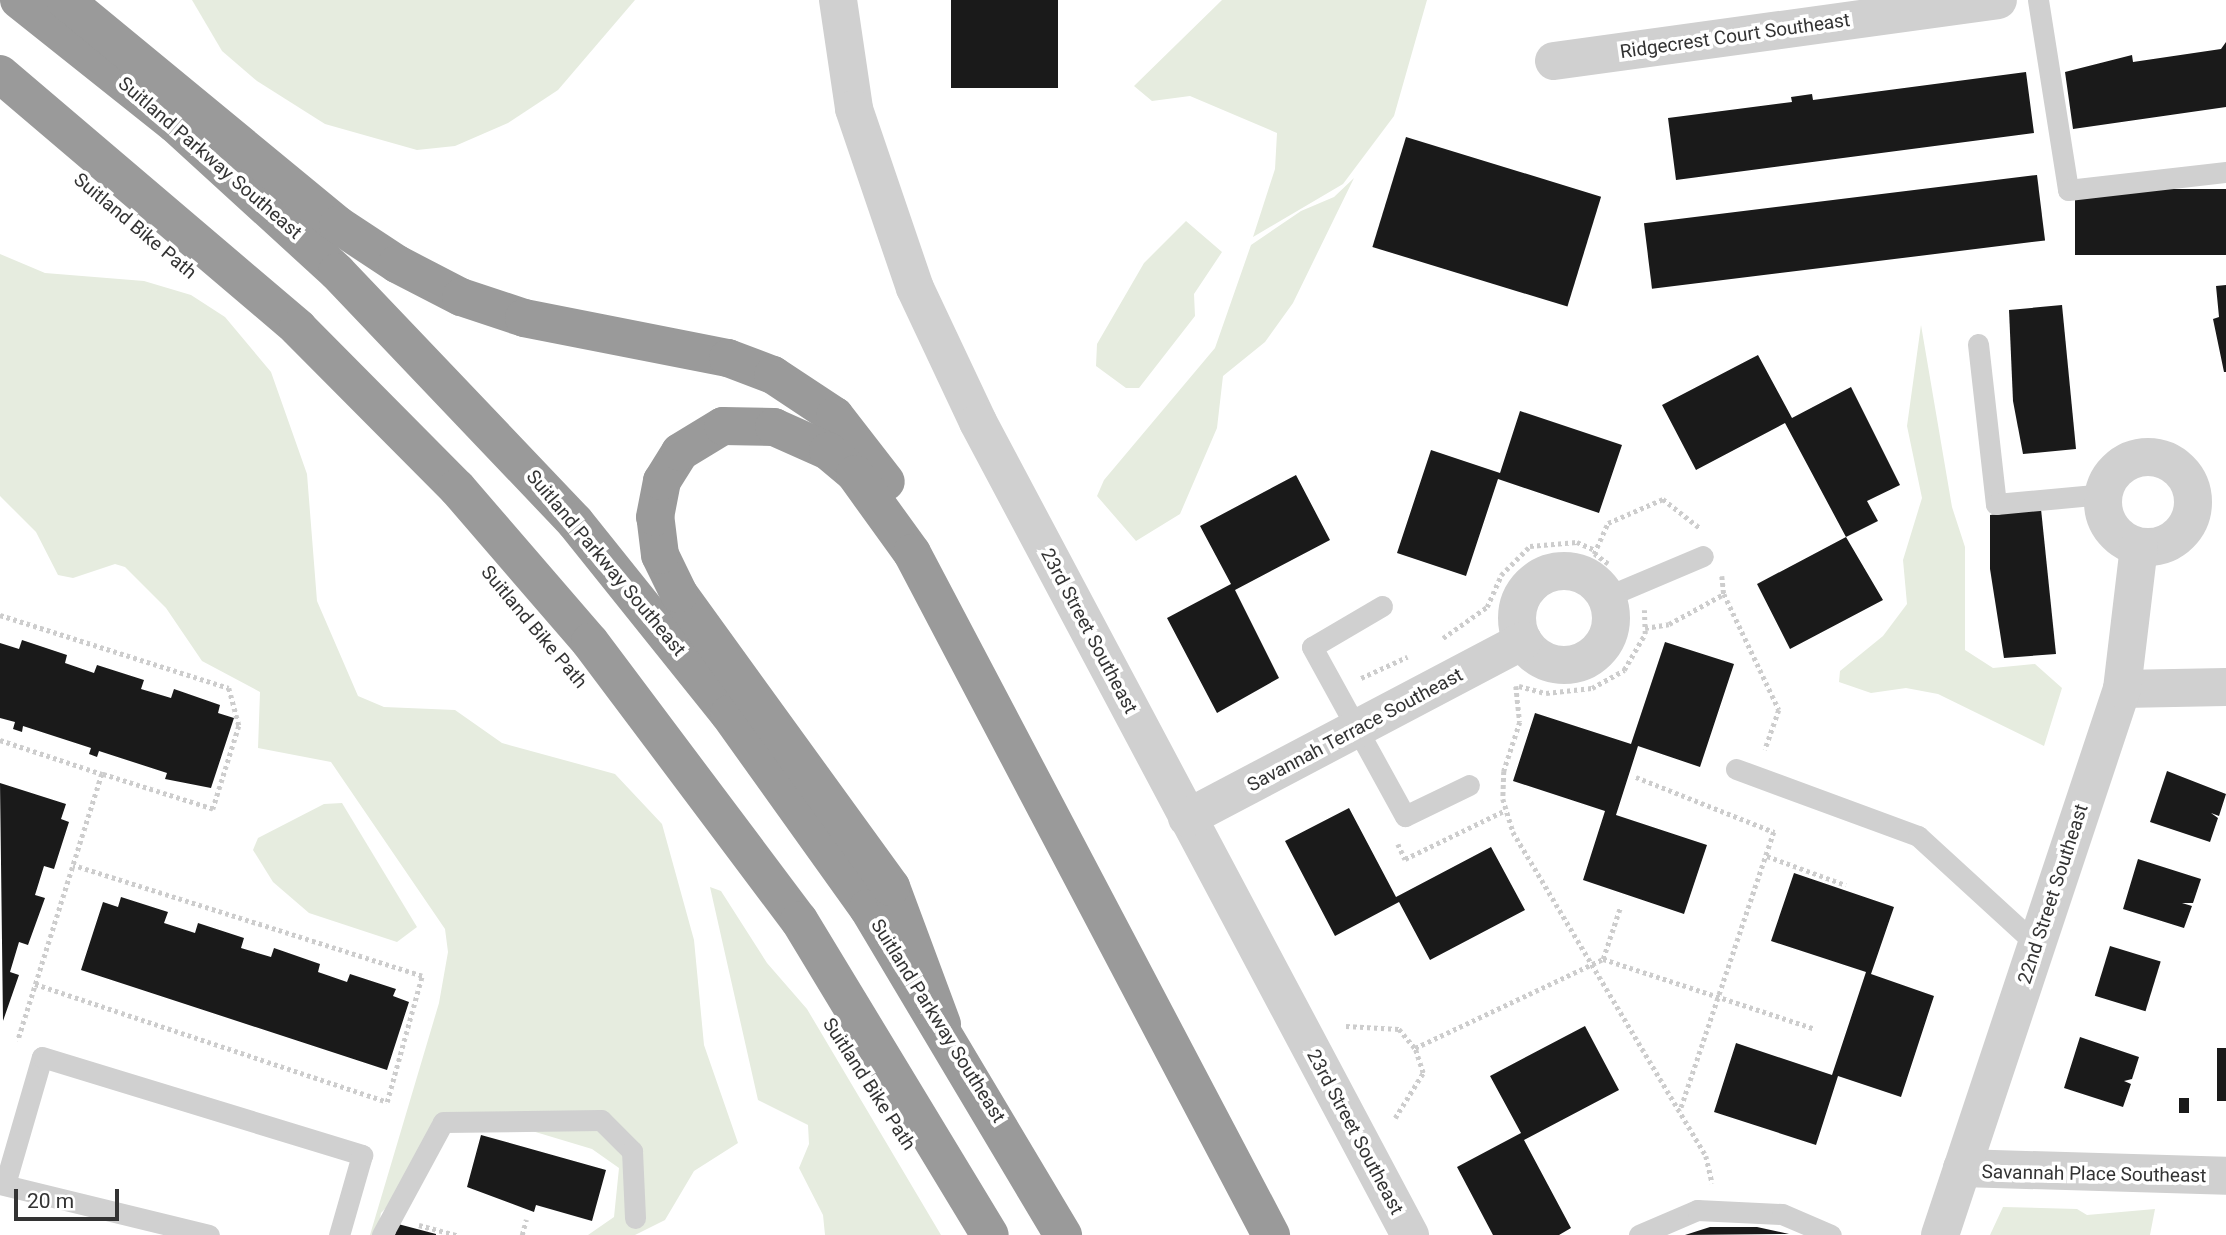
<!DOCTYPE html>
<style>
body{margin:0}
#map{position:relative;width:2226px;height:1235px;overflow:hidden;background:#fff;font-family:Roboto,sans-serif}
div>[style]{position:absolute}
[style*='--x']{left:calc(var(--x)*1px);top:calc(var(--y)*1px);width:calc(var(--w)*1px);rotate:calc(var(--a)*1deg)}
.green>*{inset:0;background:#e6ecdf}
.building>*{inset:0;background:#1a1a1a;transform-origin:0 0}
.path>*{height:4.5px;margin-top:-2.25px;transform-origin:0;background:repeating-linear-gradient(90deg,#cdcdcd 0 3.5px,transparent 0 7px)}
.lane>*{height:21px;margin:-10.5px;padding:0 10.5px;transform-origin:10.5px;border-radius:10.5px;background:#d0d0d0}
.street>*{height:38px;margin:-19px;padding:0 19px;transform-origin:19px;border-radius:19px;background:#d0d0d0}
.street>.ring{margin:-19px;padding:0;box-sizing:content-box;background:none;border:38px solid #d0d0d0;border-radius:50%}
.highway>*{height:38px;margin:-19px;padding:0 19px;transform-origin:19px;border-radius:19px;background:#9a9a9a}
span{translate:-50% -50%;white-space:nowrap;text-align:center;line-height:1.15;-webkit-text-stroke:7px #fff;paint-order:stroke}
.street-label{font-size:19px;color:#333}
.scale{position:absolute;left:14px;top:1189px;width:105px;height:32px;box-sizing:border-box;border:4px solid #333;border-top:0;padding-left:9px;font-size:21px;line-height:24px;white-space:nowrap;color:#333;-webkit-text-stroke:5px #fff;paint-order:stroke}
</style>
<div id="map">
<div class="green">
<i style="clip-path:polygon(192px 0,635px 0,558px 90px,508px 123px,455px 146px,417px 150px,325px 124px,257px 81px,222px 51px)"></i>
<i style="clip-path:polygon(1222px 0,1427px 0,1394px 116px,1343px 184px,1253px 237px,1275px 169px,1277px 133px,1190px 96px,1152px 101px,1134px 86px)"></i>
<i style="clip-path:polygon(1354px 178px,1293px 303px,1265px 342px,1223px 376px,1217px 428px,1180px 514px,1136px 541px,1097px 496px,1104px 480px,1215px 348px,1251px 245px,1301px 211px,1334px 197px)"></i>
<i style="clip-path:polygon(1186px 221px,1222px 252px,1194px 294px,1195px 316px,1139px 388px,1126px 388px,1096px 366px,1097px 344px,1144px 263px)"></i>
<i style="clip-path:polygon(0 254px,45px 273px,144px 281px,191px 295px,225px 317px,271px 372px,307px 474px,317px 601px,358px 696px,384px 707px,455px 710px,502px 743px,615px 774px,662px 824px,694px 940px,704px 1045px,738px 1143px,694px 1171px,665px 1220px,635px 1235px,588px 1235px,614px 1217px,619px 1168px,592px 1149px,499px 1121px,450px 1124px,411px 1183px,381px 1213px,377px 1235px,370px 1235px,439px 1003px,448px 952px,445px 929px,331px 762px,258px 748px,260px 692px,202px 661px,166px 608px,125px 567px,115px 564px,73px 578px,58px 575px,36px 532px,0 496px)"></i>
<i style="clip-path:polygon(1921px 325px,1952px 507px,1965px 547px,1965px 650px,1993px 668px,2035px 664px,2062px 688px,2044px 746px,1938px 694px,1906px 688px,1871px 693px,1839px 682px,1840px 671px,1883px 636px,1907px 604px,1903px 560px,1922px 498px,1907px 426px)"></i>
<i style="clip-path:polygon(342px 803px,417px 927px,397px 942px,309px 913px,273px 882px,253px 850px,258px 838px,324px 804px)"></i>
<i style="clip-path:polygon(710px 887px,721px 891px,767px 963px,807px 1009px,941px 1235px,825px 1235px,823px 1215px,799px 1168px,809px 1144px,808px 1125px,758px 1100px)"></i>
<i style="clip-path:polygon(2003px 1207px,2077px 1209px,2087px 1215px,2155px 1209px,2150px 1235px,1990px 1235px)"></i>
</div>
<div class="building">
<i style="left:951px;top:0;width:107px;height:88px"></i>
<i style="clip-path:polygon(2226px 42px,2226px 107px,2073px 129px,2065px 72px,2132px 55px,2133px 62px,2221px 49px)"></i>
<i style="clip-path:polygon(2026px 72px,2034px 133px,1676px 180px,1668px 118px,1792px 102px,1791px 97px,1812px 94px,1813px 100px)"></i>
<i style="left:1406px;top:137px;width:204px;height:115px;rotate:17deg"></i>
<i style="left:2037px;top:175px;width:66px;height:396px;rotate:83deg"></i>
<i style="left:2226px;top:189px;width:66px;height:151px;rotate:90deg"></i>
<i style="clip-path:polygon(2226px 285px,2226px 372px,2224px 372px,2213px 319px,2219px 317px,2216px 286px)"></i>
<i style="clip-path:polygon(2062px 305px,2076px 449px,2023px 454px,2013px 401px,2009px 310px)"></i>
<i style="clip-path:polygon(1758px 355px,1792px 418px,1851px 387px,1900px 485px,1867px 501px,1878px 521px,1846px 537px,1883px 600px,1790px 649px,1757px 584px,1846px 537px,1785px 423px,1696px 470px,1662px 405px)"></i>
<i style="clip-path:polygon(1520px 411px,1622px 445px,1599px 513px,1498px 479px,1466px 576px,1397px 553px,1431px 450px,1500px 473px)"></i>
<i style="clip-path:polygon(1296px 475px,1330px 540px,1235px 590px,1279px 678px,1217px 713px,1167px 618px,1231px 584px,1200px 526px)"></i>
<i style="clip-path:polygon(2041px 509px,2056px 654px,2004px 658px,1990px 569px,1990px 515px)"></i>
<i style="clip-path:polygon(22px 640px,67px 655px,65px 663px,94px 673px,97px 665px,144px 680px,141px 689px,171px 698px,174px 689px,220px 705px,218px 713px,234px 718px,211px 788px,165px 779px,167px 773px,99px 751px,97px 757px,89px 754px,91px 748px,23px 726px,22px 732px,13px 729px,15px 722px,0 718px,0 643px,19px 649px)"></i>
<i style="clip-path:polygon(1665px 642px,1734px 664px,1700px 767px,1638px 746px,1616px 815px,1707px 845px,1684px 914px,1583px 880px,1605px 811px,1513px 781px,1535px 713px,1631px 744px)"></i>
<i style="clip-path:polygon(2167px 771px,2226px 794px,2219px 816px,2211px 813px,2218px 818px,2210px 842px,2150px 822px)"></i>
<i style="clip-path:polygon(0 783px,66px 804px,61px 819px,69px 822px,54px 869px,44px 866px,35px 895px,45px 898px,28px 945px,19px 942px,10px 972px,19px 975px,3px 1021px)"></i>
<i style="clip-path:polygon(1349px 808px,1396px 897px,1491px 847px,1525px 910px,1430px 960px,1399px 902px,1335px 936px,1285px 841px)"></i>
<i style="clip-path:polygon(2138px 859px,2201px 879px,2193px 903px,2182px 903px,2192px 906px,2184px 928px,2123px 909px)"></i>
<i style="clip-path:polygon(1794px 873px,1894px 907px,1871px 974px,1934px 996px,1901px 1097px,1838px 1076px,1816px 1145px,1714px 1112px,1736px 1043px,1832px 1075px,1866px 972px,1771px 941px)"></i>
<i style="clip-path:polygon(121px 897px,168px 912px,164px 923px,195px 933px,198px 923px,244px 938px,241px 948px,271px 957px,274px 948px,320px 964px,318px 972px,347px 982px,350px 974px,396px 989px,393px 996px,409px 1002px,387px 1070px,81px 970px,103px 902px,118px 907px)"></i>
<i style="left:2110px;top:946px;width:53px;height:52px;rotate:17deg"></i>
<i style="clip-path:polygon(1585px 1026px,1619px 1090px,1524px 1140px,1571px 1228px,1559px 1235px,1493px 1235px,1457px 1167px,1521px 1133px,1490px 1076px)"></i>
<i style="clip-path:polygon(2080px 1037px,2139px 1057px,2132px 1079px,2124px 1081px,2131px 1084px,2123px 1107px,2064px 1088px)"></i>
<i style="left:2217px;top:1048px;width:9px;height:53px"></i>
<i style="left:2179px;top:1098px;width:10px;height:15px"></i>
<i style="clip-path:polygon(481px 1135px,606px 1170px,592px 1221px,536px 1205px,534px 1212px,467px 1187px)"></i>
<i style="clip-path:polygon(398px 1224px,436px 1234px,436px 1235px,395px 1235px)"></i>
<i style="clip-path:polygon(1710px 1227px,1757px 1227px,1789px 1234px,1685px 1235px)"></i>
</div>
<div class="path">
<i style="--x:1608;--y:564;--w:17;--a:-144"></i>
<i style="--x:1594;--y:554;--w:34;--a:-66"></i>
<i style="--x:1608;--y:523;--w:60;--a:-23.6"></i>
<i style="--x:1663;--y:499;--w:47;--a:38.1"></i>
<i style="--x:1722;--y:576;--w:18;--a:84"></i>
<i style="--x:0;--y:615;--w:240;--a:17.7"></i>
<i style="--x:229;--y:688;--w:39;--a:75"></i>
<i style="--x:239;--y:726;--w:87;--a:107.4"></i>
<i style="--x:213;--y:809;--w:116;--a:-162.5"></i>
<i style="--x:1645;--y:628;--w:24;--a:-9"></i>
<i style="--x:1669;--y:624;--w:63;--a:-28.6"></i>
<i style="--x:1724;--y:594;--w:128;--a:64.6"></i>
<i style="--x:1779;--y:710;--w:42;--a:109.3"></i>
<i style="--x:1443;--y:638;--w:54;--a:-35.2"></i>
<i style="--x:1487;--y:607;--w:35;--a:-66"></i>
<i style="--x:1501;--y:575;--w:41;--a:-45"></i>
<i style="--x:1530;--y:546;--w:47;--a:-4.9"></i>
<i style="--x:1577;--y:542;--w:20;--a:24"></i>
<i style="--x:1361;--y:678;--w:51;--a:-24.5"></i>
<i style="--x:1516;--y:686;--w:36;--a:84"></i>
<i style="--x:1520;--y:722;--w:52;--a:108.1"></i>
<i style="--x:1504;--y:771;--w:28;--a:92"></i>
<i style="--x:1503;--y:799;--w:34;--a:73"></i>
<i style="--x:1513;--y:832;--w:377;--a:59.2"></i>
<i style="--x:1706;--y:1156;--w:28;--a:77"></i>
<i style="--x:1519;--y:686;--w:28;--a:15"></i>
<i style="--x:1546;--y:693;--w:46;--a:-6.2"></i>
<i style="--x:1592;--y:688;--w:37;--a:-29"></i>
<i style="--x:1624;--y:670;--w:42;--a:-59.7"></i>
<i style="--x:1645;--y:634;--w:24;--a:-92"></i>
<i style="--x:0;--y:740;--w:108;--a:18.4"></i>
<i style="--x:102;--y:774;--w:280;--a:107.5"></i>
<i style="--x:1636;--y:777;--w:149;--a:21.7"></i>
<i style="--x:1774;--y:832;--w:294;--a:108.6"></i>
<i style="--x:1398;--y:844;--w:17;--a:65"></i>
<i style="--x:1405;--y:859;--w:112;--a:-25.9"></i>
<i style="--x:1767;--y:856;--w:84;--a:20.2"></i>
<i style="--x:1603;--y:959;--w:54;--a:-71.6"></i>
<i style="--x:35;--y:984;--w:371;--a:18.5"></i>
<i style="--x:387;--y:1102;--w:131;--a:-74.5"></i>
<i style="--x:422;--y:976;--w:366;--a:-162.4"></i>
<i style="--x:1346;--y:1026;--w:53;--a:3.2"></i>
<i style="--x:1399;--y:1029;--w:25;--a:50"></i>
<i style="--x:1415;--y:1048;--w:208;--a:-25.3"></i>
<i style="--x:1603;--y:959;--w:221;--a:18.2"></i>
<i style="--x:1395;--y:1118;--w:53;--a:-58.1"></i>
<i style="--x:1423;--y:1073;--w:26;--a:-108"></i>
<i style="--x:419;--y:1225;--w:39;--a:15"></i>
<i style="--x:522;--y:1235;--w:16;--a:-75"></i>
</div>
<div class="lane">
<i style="--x:2038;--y:0;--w:192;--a:81"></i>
<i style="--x:2068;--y:190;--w:159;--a:-6.5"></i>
<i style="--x:1978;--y:344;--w:161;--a:83.6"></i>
<i style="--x:1996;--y:504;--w:107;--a:-5.3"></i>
<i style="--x:1606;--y:597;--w:105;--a:-22.9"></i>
<i style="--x:1382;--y:606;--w:81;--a:149.6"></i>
<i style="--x:1312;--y:647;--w:193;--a:61.2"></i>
<i style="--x:1405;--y:816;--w:71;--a:-25.8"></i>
<i style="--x:1736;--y:769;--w:194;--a:20.2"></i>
<i style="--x:1918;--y:836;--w:160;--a:42.5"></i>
<i style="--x:0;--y:1184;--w:215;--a:13.7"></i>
<i style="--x:5;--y:1184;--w:132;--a:-73.8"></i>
<i style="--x:42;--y:1057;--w:335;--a:17"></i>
<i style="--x:362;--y:1155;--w:83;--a:106"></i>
<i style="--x:382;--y:1235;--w:128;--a:-61.6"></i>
<i style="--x:443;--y:1122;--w:158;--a:-0.7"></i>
<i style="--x:601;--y:1120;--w:44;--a:45"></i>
<i style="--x:632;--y:1151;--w:67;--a:87.4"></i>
<i style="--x:1639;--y:1235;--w:63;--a:-23.3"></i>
<i style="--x:1697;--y:1210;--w:85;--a:2.7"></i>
<i style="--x:1782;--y:1214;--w:53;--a:23.2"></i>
</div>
<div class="street">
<i style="--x:838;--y:0;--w:110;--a:81.6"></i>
<i style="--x:854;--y:109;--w:189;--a:71.2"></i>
<i style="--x:915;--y:288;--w:148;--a:64.8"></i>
<i style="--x:978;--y:422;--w:921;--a:62.02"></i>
<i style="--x:1554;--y:61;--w:448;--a:-7.8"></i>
<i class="ring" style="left:2103px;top:457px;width:52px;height:52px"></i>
<i class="ring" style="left:1517px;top:571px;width:56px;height:56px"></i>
<i style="--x:2122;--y:689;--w:104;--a:-1.1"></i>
<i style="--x:1187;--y:818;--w:380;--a:-27.8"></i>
<i style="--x:1962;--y:1168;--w:264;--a:1.7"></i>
<i style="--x:1940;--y:1235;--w:576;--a:-71.57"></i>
<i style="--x:2122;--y:689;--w:143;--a:-83.2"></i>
</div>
<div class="highway">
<i style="--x:19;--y:0;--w:199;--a:38.5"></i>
<i style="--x:175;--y:124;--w:219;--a:42.4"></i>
<i style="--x:337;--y:272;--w:345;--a:46.4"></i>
<i style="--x:575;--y:522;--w:246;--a:51.3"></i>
<i style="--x:729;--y:714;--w:239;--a:54.4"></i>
<i style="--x:868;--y:908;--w:381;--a:59.2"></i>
<i style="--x:65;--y:0;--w:354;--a:39.5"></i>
<i style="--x:338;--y:225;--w:71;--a:33.5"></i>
<i style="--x:397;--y:264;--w:72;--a:27.3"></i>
<i style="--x:461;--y:297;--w:66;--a:18.4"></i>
<i style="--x:524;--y:318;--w:208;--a:11.1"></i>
<i style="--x:728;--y:358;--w:48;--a:20.7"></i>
<i style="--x:773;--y:375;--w:74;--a:33.5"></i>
<i style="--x:835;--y:416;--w:83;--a:52.3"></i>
<i style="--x:0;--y:74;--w:392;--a:40.4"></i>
<i style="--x:298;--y:328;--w:226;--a:45.2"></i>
<i style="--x:457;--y:488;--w:203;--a:49.2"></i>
<i style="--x:590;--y:642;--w:348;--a:53.1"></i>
<i style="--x:799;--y:920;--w:368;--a:58.8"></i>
<i style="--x:942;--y:1024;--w:146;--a:-110.4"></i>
<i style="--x:891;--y:887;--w:362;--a:-125.9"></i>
<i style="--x:679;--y:594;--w:43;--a:-116"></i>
<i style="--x:660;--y:555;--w:38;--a:-97"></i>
<i style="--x:655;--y:517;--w:37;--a:-79"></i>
<i style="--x:662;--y:481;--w:34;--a:-58"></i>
<i style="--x:680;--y:452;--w:50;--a:-31.2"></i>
<i style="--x:723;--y:426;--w:51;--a:1.1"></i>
<i style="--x:774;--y:427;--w:59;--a:24"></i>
<i style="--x:828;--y:451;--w:35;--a:40"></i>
<i style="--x:855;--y:474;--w:97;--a:54.2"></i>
<i style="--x:912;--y:553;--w:771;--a:62.24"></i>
</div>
<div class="street-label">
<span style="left:1735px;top:36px;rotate:-8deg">Ridgecrest Court Southeast</span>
<span style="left:210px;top:158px;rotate:41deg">Suitland Parkway Southeast</span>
<span style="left:135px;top:226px;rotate:40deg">Suitland Bike Path</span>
<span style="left:606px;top:563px;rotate:50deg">Suitland Parkway Southeast</span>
<span style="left:534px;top:627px;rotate:50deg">Suitland Bike Path</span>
<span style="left:1089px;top:631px;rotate:62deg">23rd Street Southeast</span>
<span style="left:1355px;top:730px;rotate:-28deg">Savannah Terrace Southeast</span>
<span style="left:2053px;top:894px;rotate:-72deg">22nd Street Southeast</span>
<span style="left:938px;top:1021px;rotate:58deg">Suitland Parkway Southeast</span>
<span style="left:869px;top:1084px;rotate:57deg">Suitland Bike Path</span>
<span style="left:1355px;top:1132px;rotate:62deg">23rd Street Southeast</span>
<span style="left:2094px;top:1174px;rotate:1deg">Savannah Place Southeast</span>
</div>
<div class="scale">20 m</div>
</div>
